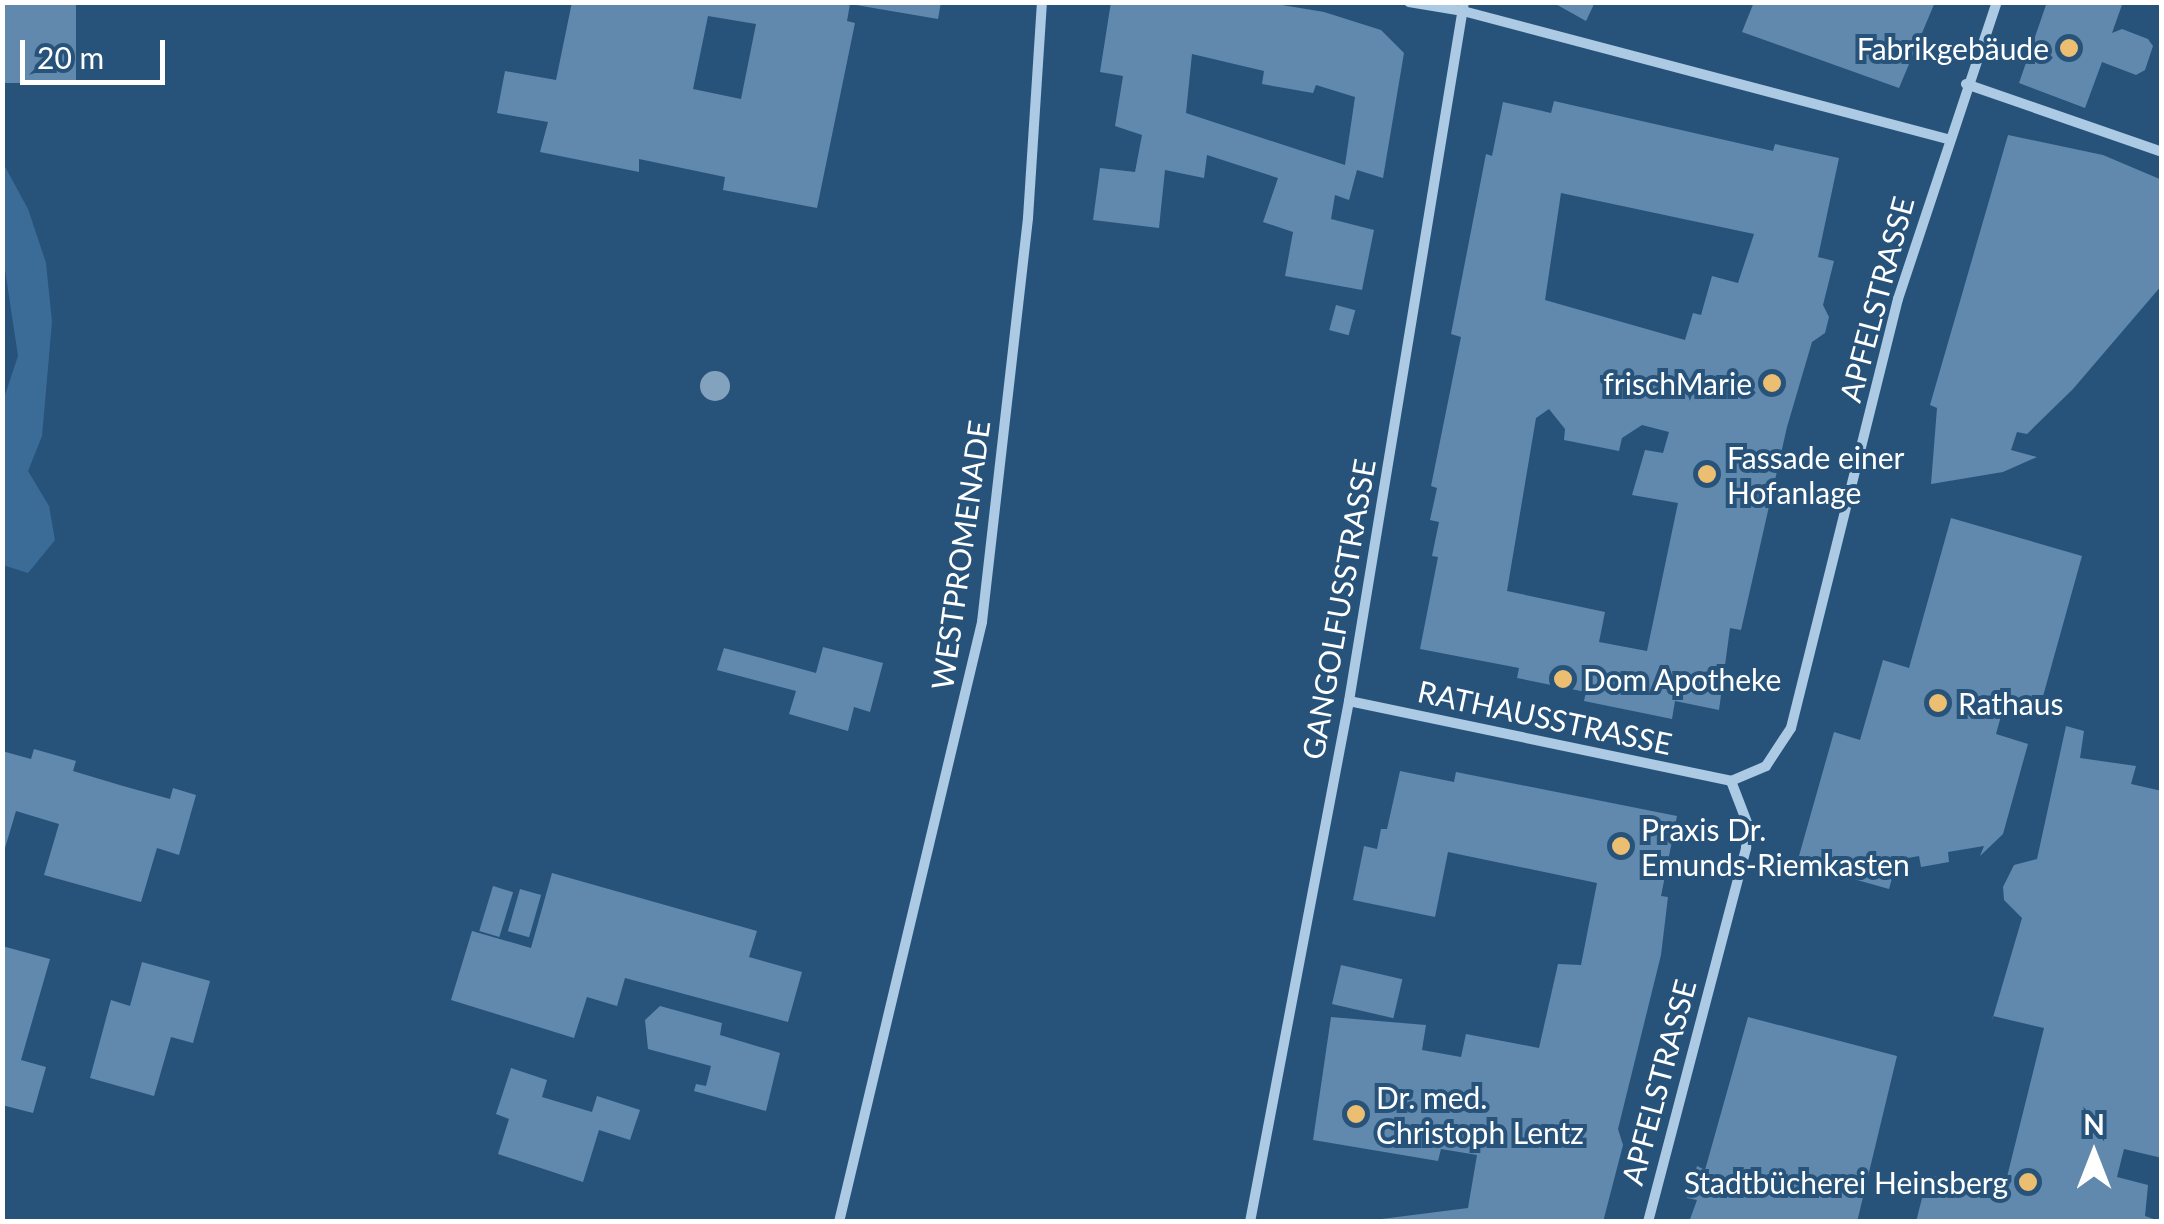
<!DOCTYPE html>
<meta charset="utf-8">
<style>
body{margin:0}
#map{position:relative;width:2164px;height:1224px;overflow:hidden;background:#27537b;font-family:Lato,sans-serif}
div>[style]{position:absolute}
[style*='--x']{left:calc(var(--x)*1px);top:calc(var(--y)*1px);width:calc(var(--w)*1px);rotate:calc(var(--a)*1deg)}
.green>*{inset:0;background:#3b6c98}
.building>*{inset:0;background:#6089ad;transform-origin:0 0}
.street>*{height:10px;margin:-5px;padding:0 5px;transform-origin:5px;border-radius:5px;background:#accae4}
.trees>*{width:30px;height:30px;margin:-15px;border-radius:50%;background:#83a2bd}
.dots>*{width:28px;height:28px;translate:-50% -50%;box-sizing:border-box;border:5px solid #27537b;border-radius:50%}
span{translate:-50% -50%;white-space:nowrap;text-align:center;line-height:1.15;-webkit-text-stroke:8px #27537b;paint-order:stroke}
.poi-label{font-size:30px;color:#fff}
.right{translate:-100% -50%;text-align:right}
.left{translate:0 -50%;text-align:left}
.street-label{font-size:30px;color:#fff}
.frame{position:absolute;inset:0;border:5px solid #fff;pointer-events:none}
.north{position:absolute;left:2044px;top:1104px;width:100px;height:100px;-webkit-text-stroke:8px #27537b;paint-order:stroke;rotate:0deg;font-size:28px;font-weight:700;line-height:40px;text-align:center;color:#fff}
.north::after{content:'';display:block;margin:auto;width:35px;height:45px;background:#fff;clip-path:polygon(50% 0,100% 100%,50% 72%,0 100%)}
.scale{position:absolute;left:20px;top:40px;width:145px;height:45px;box-sizing:border-box;border:5px solid #fff;border-top:0;padding-left:12px;font-size:30px;line-height:35px;white-space:nowrap;color:#fff;-webkit-text-stroke:8px #27537b;paint-order:stroke}
</style>
<div id="map">
<div class="green">
<i style="clip-path:polygon(3px 163px,28px 209px,46px 263px,52px 322px,42px 436px,28px 471px,49px 506px,55px 540px,28px 573px,3px 565px,3px 401px,18px 356px,3px 256px)"></i>
</div>
<div class="building">
<i style="left:2px;top:2px;width:74px;height:81px"></i>
<i style="clip-path:polygon(evenodd,572px 2px,941px 2px,938px 19px,850px 4px,847px 21px,855px 23px,817px 208px,723px 190px,725px 177px,639px 159px,639px 172px,540px 152px,548px 122px,497px 113px,505px 71px,556px 80px,572px 2px,708px 16px,756px 24px,741px 99px,693px 89px,708px 16px)"></i>
<i style="clip-path:polygon(evenodd,1111px 2px,1264px 2px,1324px 12px,1381px 30px,1404px 53px,1383px 178px,1357px 170px,1349px 200px,1335px 195px,1331px 219px,1374px 230px,1362px 290px,1285px 276px,1293px 232px,1263px 222px,1278px 178px,1207px 155px,1204px 178px,1165px 170px,1159px 228px,1093px 220px,1100px 168px,1135px 172px,1142px 135px,1115px 126px,1123px 76px,1100px 72px,1111px 2px,1192px 54px,1264px 71px,1262px 84px,1313px 93px,1316px 85px,1355px 97px,1345px 165px,1186px 113px,1192px 54px)"></i>
<i style="clip-path:polygon(1552px 2px,1595px 2px,1586px 21px)"></i>
<i style="clip-path:polygon(1754px 2px,1935px 2px,1899px 88px,1742px 32px)"></i>
<i style="clip-path:polygon(2047px 2px,2123px 2px,2112px 33px,2122px 29px,2148px 39px,2153px 46px,2145px 70px,2136px 75px,2102px 62px,2085px 108px,2019px 83px)"></i>
<i style="clip-path:polygon(evenodd,1554px 101px,1773px 151px,1775px 144px,1839px 158px,1818px 257px,1834px 261px,1823px 305px,1829px 317px,1825px 333px,1812px 342px,1787px 427px,1741px 630px,1730px 628px,1719px 710px,1675px 701px,1672px 719px,1584px 701px,1586px 692px,1517px 678px,1519px 668px,1420px 649px,1438px 557px,1432px 556px,1439px 522px,1430px 520px,1437px 488px,1431px 486px,1461px 337px,1451px 334px,1486px 154px,1492px 156px,1503px 102px,1551px 113px,1554px 101px,1561px 193px,1754px 234px,1738px 283px,1712px 276px,1701px 315px,1693px 313px,1685px 340px,1545px 300px,1561px 193px,1554px 101px,1549px 409px,1565px 429px,1564px 440px,1619px 451px,1622px 438px,1642px 425px,1669px 432px,1663px 453px,1645px 450px,1632px 495px,1678px 503px,1647px 651px,1599px 642px,1605px 612px,1507px 591px,1536px 418px,1549px 409px)"></i>
<i style="clip-path:polygon(2008px 135px,2103px 155px,2162px 180px,2162px 285px,2073px 389px,2027px 434px,2017px 432px,2011px 450px,2037px 457px,2003px 472px,1931px 484px,1937px 408px,1930px 405px)"></i>
<i style="left:1336px;top:305px;width:20px;height:26px;rotate:15deg"></i>
<i style="clip-path:polygon(1951px 518px,2082px 556px,2040px 707px,2006px 698px,1996px 734px,2028px 744px,2003px 834px,1980px 856px,1984px 846px,1948px 852px,1949px 862px,1921px 867px,1919px 856px,1897px 860px,1889px 889px,1797px 863px,1834px 732px,1860px 740px,1883px 660px,1909px 668px)"></i>
<i style="clip-path:polygon(823px 647px,883px 663px,870px 712px,854px 707px,848px 731px,789px 714px,796px 691px,717px 670px,724px 648px,816px 673px)"></i>
<i style="clip-path:polygon(2066px 726px,2084px 731px,2080px 758px,2136px 766px,2131px 784px,2162px 791px,2162px 1158px,2124px 1149px,2117px 1177px,2148px 1185px,2145px 1216px,2162px 1222px,1916px 1222px,1928px 1174px,2002px 1197px,2044px 1028px,1993px 1016px,1991px 1024px,2022px 918px,2004px 900px,2003px 887px,2014px 865px,2037px 859px)"></i>
<i style="clip-path:polygon(34px 749px,76px 761px,73px 771px,123px 786px,170px 799px,173px 788px,196px 795px,179px 855px,157px 848px,141px 902px,44px 875px,59px 824px,16px 811px,2px 858px,2px 751px,31px 759px)"></i>
<i style="clip-path:polygon(1400px 771px,1454px 782px,1456px 772px,1677px 816px,1661px 896px,1668px 897px,1661px 955px,1618px 1129px,1623px 1145px,1603px 1222px,1358px 1222px,1468px 1208px,1477px 1155px,1441px 1149px,1438px 1161px,1313px 1140px,1331px 1017px,1426px 1025px,1422px 1050px,1461px 1057px,1466px 1034px,1539px 1048px,1558px 964px,1581px 965px,1597px 883px,1448px 852px,1435px 917px,1353px 900px,1364px 846px,1377px 849px,1381px 829px,1387px 829px)"></i>
<i style="clip-path:polygon(552px 873px,757px 931px,749px 957px,802px 972px,788px 1022px,625px 978px,617px 1006px,587px 997px,574px 1038px,451px 1000px,472px 931px,531px 948px)"></i>
<i style="left:493px;top:886px;width:21px;height:47px;rotate:17deg"></i>
<i style="left:520px;top:889px;width:22px;height:44px;rotate:16deg"></i>
<i style="clip-path:polygon(2px 946px,50px 959px,21px 1060px,46px 1067px,33px 1113px,2px 1105px)"></i>
<i style="clip-path:polygon(142px 962px,210px 981px,193px 1043px,171px 1037px,154px 1096px,90px 1078px,111px 1000px,130px 1006px)"></i>
<i style="left:1341px;top:965px;width:63px;height:40px;rotate:13deg"></i>
<i style="clip-path:polygon(660px 1006px,722px 1023px,720px 1035px,780px 1053px,766px 1111px,694px 1091px,696px 1084px,706px 1086px,711px 1066px,648px 1049px,645px 1020px)"></i>
<i style="clip-path:polygon(1748px 1017px,1897px 1056px,1857px 1222px,1689px 1222px,1697px 1200px,1687px 1198px,1697px 1166px,1705px 1170px)"></i>
<i style="clip-path:polygon(511px 1068px,547px 1080px,542px 1097px,592px 1112px,597px 1096px,640px 1110px,630px 1140px,599px 1130px,583px 1182px,498px 1154px,509px 1119px,496px 1114px)"></i>
</div>
<div class="street">
<i style="--x:1409;--y:2;--w:55;--a:9.5"></i>
<i style="--x:1463;--y:11;--w:500;--a:14.8"></i>
<i style="--x:1966;--y:84;--w:207;--a:19.1"></i>
<i style="--x:1349;--y:701;--w:390;--a:11.8"></i>
<i style="--x:1731;--y:781;--w:38;--a:-23"></i>
<i style="--x:1766;--y:766;--w:45;--a:-56.7"></i>
<i style="--x:1791;--y:728;--w:442;--a:-76"></i>
<i style="--x:1898;--y:299;--w:313;--a:-71.6"></i>
<i style="--x:839;--y:1222;--w:617;--a:-76.59"></i>
<i style="--x:982;--y:622;--w:407;--a:-83.5"></i>
<i style="--x:1028;--y:218;--w:216;--a:-86.3"></i>
<i style="--x:1250;--y:1222;--w:530;--a:-79.24"></i>
<i style="--x:1349;--y:701;--w:708;--a:-80.66"></i>
<i style="--x:1648;--y:1222;--w:387;--a:-75.3"></i>
<i style="--x:1746;--y:848;--w:23;--a:-85"></i>
<i style="--x:1748;--y:825;--w:47;--a:-111.1"></i>
</div>
<div class="trees">
<i style="left:715px;top:386px"></i>
</div>
<div class="dots">
<i style="left:2069px;top:48px;background:#ecbe72"></i>
<i style="left:1772px;top:383px;background:#ecbe72"></i>
<i style="left:1707px;top:474px;background:#ecbe72"></i>
<i style="left:1563px;top:679px;background:#ecbe72"></i>
<i style="left:1938px;top:703px;background:#ecbe72"></i>
<i style="left:1621px;top:846px;background:#ecbe72"></i>
<i style="left:1356px;top:1114px;background:#ecbe72"></i>
<i style="left:2028px;top:1182px;background:#ecbe72"></i>
</div>
<div class="poi-label">
<span class="right" style="left:2049px;top:48px">Fabrikgebäude</span>
<span class="right" style="left:1752px;top:383px">frischMarie</span>
<span class="left" style="left:1727px;top:474px">Fassade einer<br>Hofanlage</span>
<span class="left" style="left:1583px;top:679px">Dom Apotheke</span>
<span class="left" style="left:1958px;top:703px">Rathaus</span>
<span class="left" style="left:1641px;top:846px">Praxis Dr.<br>Emunds-Riemkasten</span>
<span class="left" style="left:1376px;top:1114px">Dr. med.<br>Christoph Lentz</span>
<span class="right" style="left:2008px;top:1182px">Stadtbücherei Heinsberg</span>
</div>
<div class="street-label">
<span style="left:1876px;top:299px;rotate:-75deg">APFELSTRASSE</span>
<span style="left:960px;top:555px;rotate:-82deg">WESTPROMENADE</span>
<span style="left:1338px;top:609px;rotate:-80deg">GANGOLFUSSTRASSE</span>
<span style="left:1545px;top:717px;rotate:12deg">RATHAUSSTRASSE</span>
<span style="left:1658px;top:1082px;rotate:-75deg">APFELSTRASSE</span>
</div>
<div class="frame"></div>
<div class="north">N</div>
<div class="scale">20 m</div>
</div>
